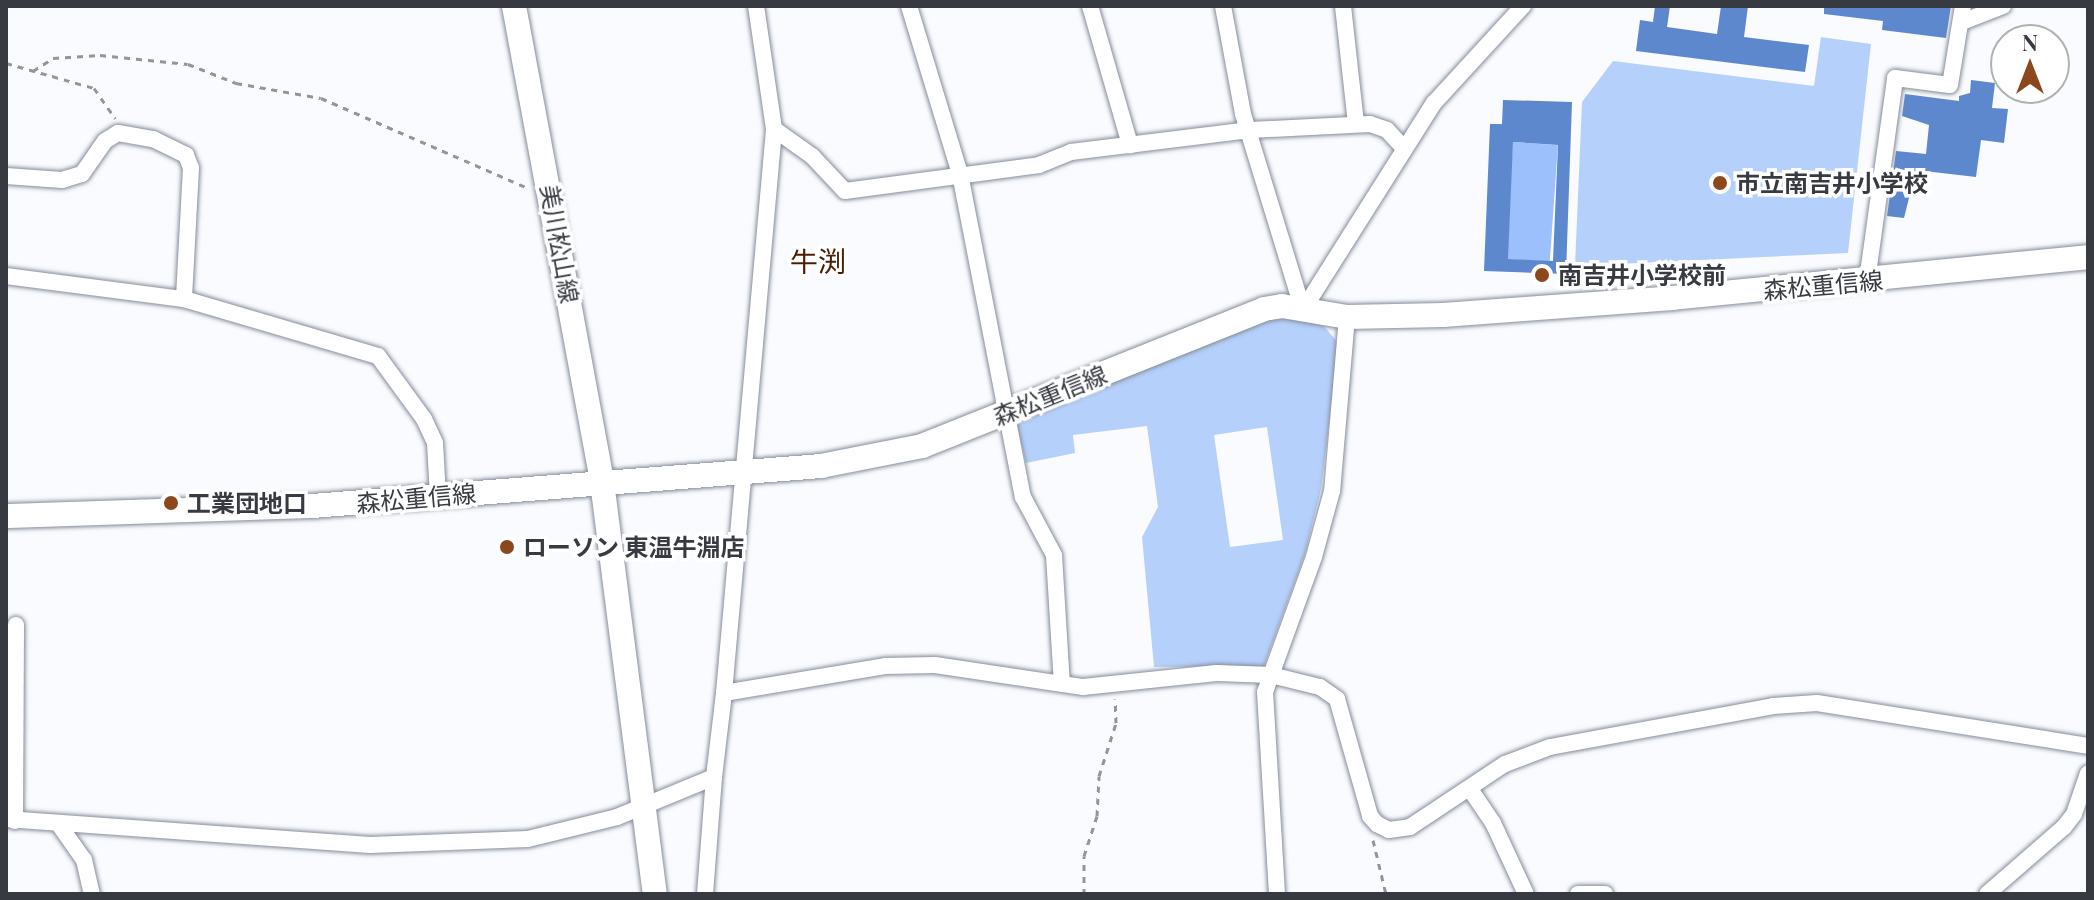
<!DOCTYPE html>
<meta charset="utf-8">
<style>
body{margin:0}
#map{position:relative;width:2094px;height:900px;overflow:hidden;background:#f9fbfe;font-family:"Playfair Display","Noto Sans JP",serif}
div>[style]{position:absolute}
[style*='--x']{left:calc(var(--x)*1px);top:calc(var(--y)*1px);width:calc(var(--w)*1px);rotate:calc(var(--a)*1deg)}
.green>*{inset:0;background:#b5d0fb}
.water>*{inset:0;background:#9bc0fc;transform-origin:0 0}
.building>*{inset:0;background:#5d88ce}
.path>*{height:3px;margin-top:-1.5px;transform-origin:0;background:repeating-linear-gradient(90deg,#92959a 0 6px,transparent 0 12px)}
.roads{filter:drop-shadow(0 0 2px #848c9a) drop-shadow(0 0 2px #848c9a)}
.street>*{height:16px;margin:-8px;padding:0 8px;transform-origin:8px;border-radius:8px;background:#fff}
.secondary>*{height:24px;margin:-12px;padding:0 12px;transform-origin:12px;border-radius:12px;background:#fff}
.dots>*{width:22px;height:22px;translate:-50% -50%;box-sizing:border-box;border:4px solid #fff;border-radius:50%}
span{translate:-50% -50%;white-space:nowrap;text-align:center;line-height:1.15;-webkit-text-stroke:7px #fff;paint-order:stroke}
.poi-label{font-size:24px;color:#373b41;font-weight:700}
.left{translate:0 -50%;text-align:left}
.street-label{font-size:24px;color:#373b41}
.quarter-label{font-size:28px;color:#4a1c00}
.frame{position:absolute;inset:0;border:8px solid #373b41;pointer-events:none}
.north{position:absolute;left:1990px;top:24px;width:80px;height:80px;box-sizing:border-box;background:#fff;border:2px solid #afb1b3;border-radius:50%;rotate:0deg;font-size:22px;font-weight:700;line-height:32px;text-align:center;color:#373b41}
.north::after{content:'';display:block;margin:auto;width:28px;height:36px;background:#8c481d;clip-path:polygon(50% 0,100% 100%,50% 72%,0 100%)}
</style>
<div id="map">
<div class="green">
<i style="clip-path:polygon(1821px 37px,1871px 44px,1848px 253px,1575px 266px,1582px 102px,1613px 61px,1814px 86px)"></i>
<i style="clip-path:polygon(evenodd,1284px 317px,1324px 326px,1339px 344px,1321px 489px,1305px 554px,1264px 666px,1154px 667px,1142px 537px,1158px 507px,1147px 426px,1073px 435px,1075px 453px,1026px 463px,1016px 422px,1262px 320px,1284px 317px,1267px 427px,1283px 540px,1230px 547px,1214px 435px,1267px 427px)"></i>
</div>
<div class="water">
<i style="left:1513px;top:142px;width:45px;height:117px;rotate:4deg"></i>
</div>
<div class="building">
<i style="clip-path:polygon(1655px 6px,1670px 6px,1667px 27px,1717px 34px,1721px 6px,1748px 6px,1744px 37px,1809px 45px,1805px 72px,1636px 51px,1640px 20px,1653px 22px)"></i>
<i style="clip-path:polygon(1824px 6px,1951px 6px,1946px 38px,1882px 30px,1883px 21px,1824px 14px)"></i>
<i style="clip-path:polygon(1971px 80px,1995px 83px,1992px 108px,2008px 109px,2004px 143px,1981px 140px,1976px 177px,1916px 170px,1904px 218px,1887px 216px,1896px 151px,1926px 154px,1929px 125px,1902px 116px,1905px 94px,1959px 101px,1959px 96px,1970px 93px)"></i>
<i style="clip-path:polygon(evenodd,1503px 100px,1572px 102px,1566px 274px,1484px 271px,1490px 124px,1502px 124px,1503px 100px,1513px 142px,1558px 145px,1553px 261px,1508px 259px,1513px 142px)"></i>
</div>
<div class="path">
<i style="--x:6;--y:63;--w:91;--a:15.9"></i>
<i style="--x:94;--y:88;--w:37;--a:55"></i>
<i style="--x:33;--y:71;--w:24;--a:-33"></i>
<i style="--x:53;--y:58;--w:47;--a:-3.7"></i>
<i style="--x:100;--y:55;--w:88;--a:5.8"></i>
<i style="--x:188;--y:64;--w:52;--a:21.6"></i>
<i style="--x:236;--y:83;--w:86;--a:10"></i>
<i style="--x:321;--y:98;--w:226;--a:23.5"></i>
<i style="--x:1373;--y:840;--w:56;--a:76.5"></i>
<i style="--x:1084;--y:894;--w:38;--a:-90"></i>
<i style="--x:1084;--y:856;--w:42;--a:-72"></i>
<i style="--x:1097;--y:816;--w:40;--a:-87.1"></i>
<i style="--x:1099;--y:776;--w:56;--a:-72.2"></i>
<i style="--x:1116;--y:723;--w:24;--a:-92"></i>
</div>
<div class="roads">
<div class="street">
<i style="--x:909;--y:6;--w:176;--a:73.1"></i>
<i style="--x:960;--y:174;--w:329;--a:79"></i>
<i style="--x:1023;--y:497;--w:66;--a:61.9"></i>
<i style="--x:1054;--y:555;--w:129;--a:86.5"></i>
<i style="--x:1090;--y:6;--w:145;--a:73.9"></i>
<i style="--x:1223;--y:6;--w:110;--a:79.5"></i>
<i style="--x:1243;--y:114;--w:205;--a:73"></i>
<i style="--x:1343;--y:6;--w:118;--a:83.7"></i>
<i style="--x:1962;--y:22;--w:44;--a:-21.3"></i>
<i style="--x:774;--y:129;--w:47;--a:35.4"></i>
<i style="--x:812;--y:156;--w:48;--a:46.7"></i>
<i style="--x:845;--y:191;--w:196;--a:-7.6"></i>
<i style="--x:1039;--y:165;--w:35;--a:-22"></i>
<i style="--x:1071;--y:152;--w:180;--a:-7"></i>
<i style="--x:1250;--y:130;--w:120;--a:-2.9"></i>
<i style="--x:1370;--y:124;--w:18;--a:19"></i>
<i style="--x:1387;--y:130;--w:23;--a:47"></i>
<i style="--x:6;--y:176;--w:56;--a:4.1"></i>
<i style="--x:62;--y:180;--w:21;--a:-17"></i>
<i style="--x:82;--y:174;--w:40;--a:-55.1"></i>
<i style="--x:105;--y:141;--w:15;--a:-32"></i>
<i style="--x:118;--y:133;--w:36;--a:10"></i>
<i style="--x:153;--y:139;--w:37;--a:26"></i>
<i style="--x:186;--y:155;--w:14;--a:69"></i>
<i style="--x:191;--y:168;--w:131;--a:93.1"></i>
<i style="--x:6;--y:276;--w:179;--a:7.4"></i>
<i style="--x:184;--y:299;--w:202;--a:16.4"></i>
<i style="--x:378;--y:356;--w:78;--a:53.9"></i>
<i style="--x:424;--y:419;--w:26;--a:65"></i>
<i style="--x:435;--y:443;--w:53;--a:86.8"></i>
<i style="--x:1867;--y:281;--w:205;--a:-82.1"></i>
<i style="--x:1895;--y:78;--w:55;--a:7.3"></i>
<i style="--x:1950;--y:85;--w:80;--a:-80.7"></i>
<i style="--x:1303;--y:310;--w:245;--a:-57.7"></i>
<i style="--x:1434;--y:103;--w:132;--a:-47.5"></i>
<i style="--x:1347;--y:317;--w:175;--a:94.9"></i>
<i style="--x:1332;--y:491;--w:68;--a:105.3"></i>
<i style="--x:1314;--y:557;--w:126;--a:110"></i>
<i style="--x:1271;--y:675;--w:50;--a:13.8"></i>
<i style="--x:1320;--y:687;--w:21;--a:35"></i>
<i style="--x:1337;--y:699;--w:122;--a:74.2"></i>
<i style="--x:1370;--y:816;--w:11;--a:49"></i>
<i style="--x:1377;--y:824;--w:13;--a:27"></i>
<i style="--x:1389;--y:830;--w:21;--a:-8"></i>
<i style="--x:1410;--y:827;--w:114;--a:-33.6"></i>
<i style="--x:1505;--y:764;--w:48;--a:-20.7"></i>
<i style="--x:1550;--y:747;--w:227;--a:-10.4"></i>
<i style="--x:1773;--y:706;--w:44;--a:-3.9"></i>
<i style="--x:1817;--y:703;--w:274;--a:9"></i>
<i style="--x:724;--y:693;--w:566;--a:-84.93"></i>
<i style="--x:774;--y:129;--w:124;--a:-98.3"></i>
<i style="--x:1470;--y:789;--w:41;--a:55.9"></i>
<i style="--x:1493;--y:823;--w:78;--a:65.1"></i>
<i style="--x:6;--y:819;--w:365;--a:4.1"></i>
<i style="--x:370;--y:845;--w:158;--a:-2.2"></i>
<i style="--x:528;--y:839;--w:92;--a:-13.9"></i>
<i style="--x:617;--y:817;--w:105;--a:-22.4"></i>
<i style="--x:714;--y:777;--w:85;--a:-83.2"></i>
<i style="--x:724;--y:693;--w:163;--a:-9.5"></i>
<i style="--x:885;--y:666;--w:50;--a:-1.1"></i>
<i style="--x:935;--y:665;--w:150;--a:8.5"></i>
<i style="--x:1083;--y:687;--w:134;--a:-6"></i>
<i style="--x:1216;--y:673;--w:55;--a:2.1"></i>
<i style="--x:1271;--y:675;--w:18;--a:109"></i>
<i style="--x:1265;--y:692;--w:202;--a:86.6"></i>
<i style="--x:15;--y:821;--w:196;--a:-89.7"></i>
<i style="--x:60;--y:826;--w:42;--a:54.8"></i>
<i style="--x:84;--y:860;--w:35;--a:77"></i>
<i style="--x:705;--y:894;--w:117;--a:-85.6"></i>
<i style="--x:1578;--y:894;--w:27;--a:0"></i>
<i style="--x:1987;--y:894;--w:102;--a:-41"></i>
<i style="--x:2064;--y:827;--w:16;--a:-52"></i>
<i style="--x:2074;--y:814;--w:43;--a:-71.1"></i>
</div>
<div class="secondary">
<i style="--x:514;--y:6;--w:484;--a:79.5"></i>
<i style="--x:602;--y:482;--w:415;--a:82.7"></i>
<i style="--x:6;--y:516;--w:306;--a:-1.9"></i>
<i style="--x:312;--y:506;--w:511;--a:-4.49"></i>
<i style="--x:821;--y:466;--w:103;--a:-11.2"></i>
<i style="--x:922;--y:446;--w:368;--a:-21.8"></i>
<i style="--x:1264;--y:309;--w:18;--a:-9"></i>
<i style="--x:1282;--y:306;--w:66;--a:9.6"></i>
<i style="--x:1347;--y:317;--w:96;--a:-1.2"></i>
<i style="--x:1443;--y:315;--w:230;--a:-4.2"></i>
<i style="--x:1672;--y:298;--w:418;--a:-5.6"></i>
</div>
</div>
<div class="dots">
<i style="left:1720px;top:183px;background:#8c481d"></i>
<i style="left:1542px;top:275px;background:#8c481d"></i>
<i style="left:171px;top:503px;background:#8c481d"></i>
<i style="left:507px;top:547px;background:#8c481d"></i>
</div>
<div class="poi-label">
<span class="left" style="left:1736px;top:183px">市立南吉井小学校</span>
<span class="left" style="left:1558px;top:275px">南吉井小学校前</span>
<span class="left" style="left:187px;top:503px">工業団地口</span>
<span class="left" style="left:523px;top:547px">ローソン 東温牛淵店</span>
</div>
<div class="street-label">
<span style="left:560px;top:244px;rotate:80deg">美川松山線</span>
<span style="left:1823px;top:285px;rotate:-5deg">森松重信線</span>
<span style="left:1050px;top:395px;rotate:-22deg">森松重信線</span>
<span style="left:416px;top:498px;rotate:-5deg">森松重信線</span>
</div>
<div class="quarter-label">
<span style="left:818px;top:261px">牛渕</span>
</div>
<div class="frame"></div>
<div class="north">N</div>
</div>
